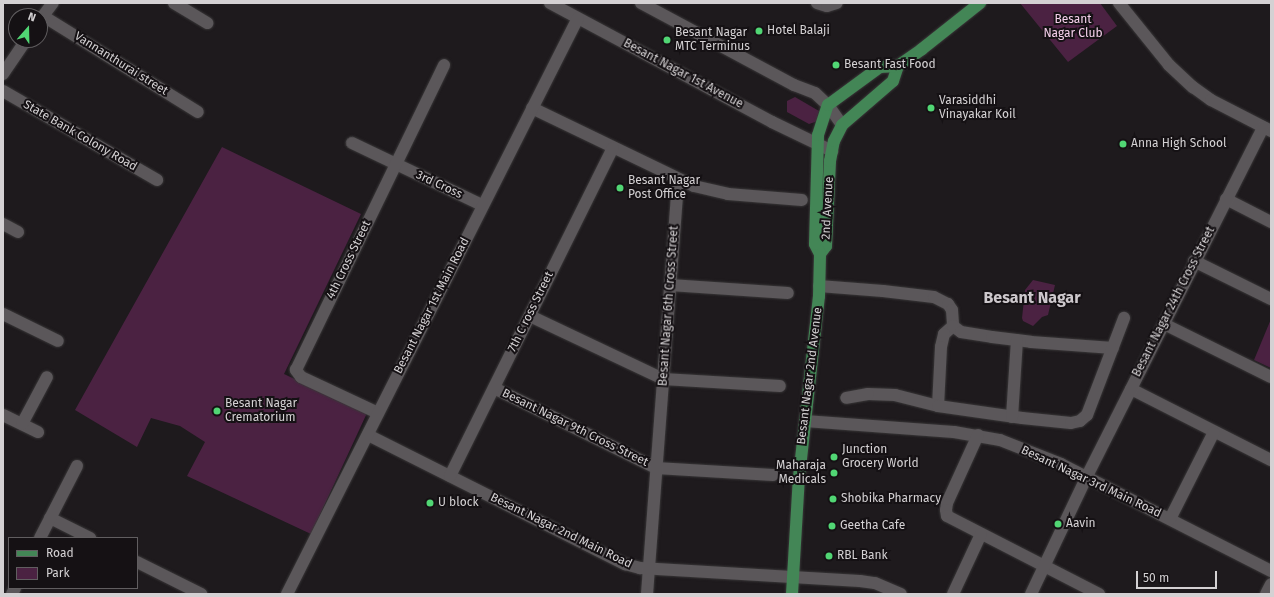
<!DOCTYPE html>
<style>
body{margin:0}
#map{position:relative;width:1274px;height:597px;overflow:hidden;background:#1e1a1d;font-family:"Fira Sans",sans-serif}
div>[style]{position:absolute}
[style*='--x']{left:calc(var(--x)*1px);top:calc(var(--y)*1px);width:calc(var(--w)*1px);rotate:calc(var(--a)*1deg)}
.green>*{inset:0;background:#4b2242}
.roads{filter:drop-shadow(0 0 1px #393738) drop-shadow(0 0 1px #393738)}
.minor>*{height:12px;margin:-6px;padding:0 6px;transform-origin:6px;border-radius:6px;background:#5b575a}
.major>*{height:12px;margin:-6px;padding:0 6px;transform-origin:6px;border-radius:6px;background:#438656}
.dots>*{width:11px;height:11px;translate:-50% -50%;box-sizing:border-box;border:2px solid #151114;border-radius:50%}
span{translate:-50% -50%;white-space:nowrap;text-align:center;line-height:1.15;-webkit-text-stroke:4px #151114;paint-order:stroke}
.park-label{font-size:12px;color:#f5d0eb}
.poi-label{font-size:12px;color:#d4d1d3}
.left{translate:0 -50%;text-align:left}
.right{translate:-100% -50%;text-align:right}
.street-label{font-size:12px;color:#d4d1d3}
.district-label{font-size:16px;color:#cdc8cc;font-weight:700}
.frame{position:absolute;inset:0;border:4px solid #d4d1d3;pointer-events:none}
.legend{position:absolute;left:8px;top:537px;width:130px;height:52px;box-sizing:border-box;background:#151114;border:1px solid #615e60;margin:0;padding:5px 7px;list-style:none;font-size:12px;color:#d4d1d3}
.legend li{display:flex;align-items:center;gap:8px;height:20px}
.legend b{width:20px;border:1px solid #615e60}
.north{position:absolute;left:8px;top:8px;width:40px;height:40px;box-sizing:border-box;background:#151114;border:1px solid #615e60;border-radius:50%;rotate:20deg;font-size:11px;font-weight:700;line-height:16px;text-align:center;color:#d4d1d3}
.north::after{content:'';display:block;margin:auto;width:14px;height:18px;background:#51d674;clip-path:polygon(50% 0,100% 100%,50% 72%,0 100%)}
.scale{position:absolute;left:1136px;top:571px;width:81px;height:18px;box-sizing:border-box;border:2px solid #d4d1d3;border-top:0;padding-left:5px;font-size:12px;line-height:14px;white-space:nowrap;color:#d4d1d3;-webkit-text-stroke:3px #151114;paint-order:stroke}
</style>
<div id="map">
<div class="green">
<i style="clip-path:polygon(1020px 3px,1100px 3px,1117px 26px,1068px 62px)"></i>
<i style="clip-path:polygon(795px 97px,819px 111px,818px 121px,809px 124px,787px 112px,787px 101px)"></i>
<i style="clip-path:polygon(222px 147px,361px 214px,284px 374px,367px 413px,311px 534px,187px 476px,205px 442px,180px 426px,151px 418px,137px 447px,75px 410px)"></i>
<i style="clip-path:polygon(1033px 280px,1055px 285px,1048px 315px,1042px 317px,1033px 326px,1023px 321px,1022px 318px,1025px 290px)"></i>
<i style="clip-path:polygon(1271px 319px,1271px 368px,1254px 360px)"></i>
</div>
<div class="roads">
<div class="minor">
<i style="--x:174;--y:3;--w:39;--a:31"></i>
<i style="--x:550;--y:3;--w:252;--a:28.2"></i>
<i style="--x:772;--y:122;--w:67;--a:25.8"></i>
<i style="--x:641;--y:3;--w:174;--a:28.2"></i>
<i style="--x:794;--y:85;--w:22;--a:21"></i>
<i style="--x:815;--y:93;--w:18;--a:43"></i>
<i style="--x:828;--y:105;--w:24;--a:55"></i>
<i style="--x:817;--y:3;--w:10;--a:17"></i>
<i style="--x:827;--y:6;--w:10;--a:-17"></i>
<i style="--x:1119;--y:3;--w:80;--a:51.1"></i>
<i style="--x:1169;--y:65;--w:33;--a:43"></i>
<i style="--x:1193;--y:87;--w:22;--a:36"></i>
<i style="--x:1211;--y:100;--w:68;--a:27.3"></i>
<i style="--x:43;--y:16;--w:182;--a:31.8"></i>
<i style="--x:40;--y:20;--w:21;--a:-53"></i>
<i style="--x:3;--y:74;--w:41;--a:-55.9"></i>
<i style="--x:3;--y:91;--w:178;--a:30"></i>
<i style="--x:532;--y:108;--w:180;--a:25.7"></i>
<i style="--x:694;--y:186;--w:35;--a:13"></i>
<i style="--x:728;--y:194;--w:74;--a:4.6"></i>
<i style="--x:352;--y:143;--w:144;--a:25.5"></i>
<i style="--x:1226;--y:199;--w:51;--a:27.1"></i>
<i style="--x:3;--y:224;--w:17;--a:28"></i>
<i style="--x:1194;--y:261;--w:86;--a:26.3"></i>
<i style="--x:670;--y:285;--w:118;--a:3.9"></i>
<i style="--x:819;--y:286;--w:64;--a:4.5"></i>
<i style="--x:883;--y:291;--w:51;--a:6.7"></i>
<i style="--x:934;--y:297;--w:16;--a:27"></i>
<i style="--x:948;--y:304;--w:7;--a:56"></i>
<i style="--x:952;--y:310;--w:16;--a:86"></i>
<i style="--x:953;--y:326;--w:12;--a:138"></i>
<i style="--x:944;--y:334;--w:13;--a:103"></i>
<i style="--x:941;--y:347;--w:59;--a:92.9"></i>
<i style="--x:938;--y:406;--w:44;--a:-165.7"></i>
<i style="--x:895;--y:395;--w:27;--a:-178"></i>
<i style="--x:868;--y:394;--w:22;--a:170"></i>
<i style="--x:3;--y:314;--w:61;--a:26.1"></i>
<i style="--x:530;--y:316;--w:147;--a:25.3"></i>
<i style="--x:663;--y:379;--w:117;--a:3.4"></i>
<i style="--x:1164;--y:324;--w:119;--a:26.4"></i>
<i style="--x:953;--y:326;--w:10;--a:37"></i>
<i style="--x:961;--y:332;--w:31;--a:9"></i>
<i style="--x:992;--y:337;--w:39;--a:7"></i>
<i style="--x:1031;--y:342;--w:82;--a:4.2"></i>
<i style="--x:494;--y:388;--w:181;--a:26.3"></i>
<i style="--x:656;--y:468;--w:117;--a:3.4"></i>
<i style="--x:1131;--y:389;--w:157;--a:26.9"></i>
<i style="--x:938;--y:406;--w:85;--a:8.1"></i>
<i style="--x:1022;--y:418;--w:49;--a:5.8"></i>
<i style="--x:1071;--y:423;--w:9;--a:-13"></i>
<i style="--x:1080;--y:421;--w:9;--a:-41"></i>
<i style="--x:1087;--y:415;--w:104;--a:-69.1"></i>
<i style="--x:378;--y:413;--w:85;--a:-154.9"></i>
<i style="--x:301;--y:377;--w:9;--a:-126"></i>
<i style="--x:296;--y:370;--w:339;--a:-64.1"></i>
<i style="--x:3;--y:415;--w:39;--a:26"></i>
<i style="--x:1012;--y:417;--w:77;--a:-86.3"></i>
<i style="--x:805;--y:421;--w:149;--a:4.2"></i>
<i style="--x:954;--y:432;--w:47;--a:9.9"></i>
<i style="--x:1000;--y:440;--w:66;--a:21.5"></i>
<i style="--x:1061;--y:464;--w:236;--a:27"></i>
<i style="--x:22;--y:424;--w:53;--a:-62"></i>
<i style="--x:368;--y:435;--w:288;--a:26.7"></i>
<i style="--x:625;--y:564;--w:16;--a:15"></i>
<i style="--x:640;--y:568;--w:220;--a:3.4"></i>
<i style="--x:860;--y:581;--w:15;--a:8"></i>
<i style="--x:875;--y:583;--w:28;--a:23"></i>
<i style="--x:978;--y:435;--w:75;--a:114.5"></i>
<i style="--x:947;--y:503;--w:7;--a:98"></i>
<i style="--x:946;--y:510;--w:6;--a:81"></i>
<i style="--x:947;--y:516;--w:171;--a:27.2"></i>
<i style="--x:450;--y:476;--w:366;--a:-63.6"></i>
<i style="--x:50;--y:518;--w:45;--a:26.6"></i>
<i style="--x:1170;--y:519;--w:97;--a:-63.2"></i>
<i style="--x:40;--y:538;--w:81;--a:-62.8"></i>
<i style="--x:137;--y:562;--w:72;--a:26.6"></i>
<i style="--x:12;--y:594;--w:7;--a:-63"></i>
<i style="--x:287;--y:594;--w:645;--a:-63.2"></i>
<i style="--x:647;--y:594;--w:415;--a:-85.7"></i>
<i style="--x:953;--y:594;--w:66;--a:-65"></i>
<i style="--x:1031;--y:594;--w:128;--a:-64.6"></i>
<i style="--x:1086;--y:478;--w:393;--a:-63.2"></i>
<i style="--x:1266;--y:594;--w:11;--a:-63"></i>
</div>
<div class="major">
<i style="--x:820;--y:254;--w:10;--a:-53"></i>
<i style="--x:826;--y:246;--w:85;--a:-87.3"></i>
<i style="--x:830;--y:161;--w:20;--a:-79"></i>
<i style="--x:834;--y:141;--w:18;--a:-63"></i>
<i style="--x:842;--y:125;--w:67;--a:-40.8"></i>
<i style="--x:893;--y:81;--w:16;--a:-72"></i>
<i style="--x:898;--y:66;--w:29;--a:-35"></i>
<i style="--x:922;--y:49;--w:74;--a:-38.4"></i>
<i style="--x:792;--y:594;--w:117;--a:-86.6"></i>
<i style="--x:799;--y:477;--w:182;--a:-83.7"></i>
<i style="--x:819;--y:296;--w:42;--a:-88.6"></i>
<i style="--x:820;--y:254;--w:11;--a:-117"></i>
<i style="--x:815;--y:244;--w:109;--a:-88.4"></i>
<i style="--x:818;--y:135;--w:32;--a:-72"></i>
<i style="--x:828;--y:105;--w:64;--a:-36.2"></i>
<i style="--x:880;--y:67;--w:18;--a:-3"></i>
</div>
</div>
<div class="dots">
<i style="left:759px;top:31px;background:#51d674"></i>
<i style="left:667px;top:40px;background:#51d674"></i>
<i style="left:836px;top:65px;background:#51d674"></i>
<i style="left:931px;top:108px;background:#51d674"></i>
<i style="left:1123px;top:144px;background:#51d674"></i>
<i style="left:620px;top:188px;background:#51d674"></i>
<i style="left:217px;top:411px;background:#51d674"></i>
<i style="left:834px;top:457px;background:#51d674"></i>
<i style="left:834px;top:473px;background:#51d674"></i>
<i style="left:833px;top:499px;background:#51d674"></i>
<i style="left:430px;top:503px;background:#51d674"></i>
<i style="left:1058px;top:524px;background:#51d674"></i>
<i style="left:832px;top:526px;background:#51d674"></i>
<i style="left:829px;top:556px;background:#51d674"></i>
</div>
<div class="park-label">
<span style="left:1073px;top:27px">Besant<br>Nagar Club</span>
</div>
<div class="poi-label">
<span class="left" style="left:767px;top:31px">Hotel Balaji</span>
<span class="left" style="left:675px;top:40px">Besant Nagar<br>MTC Terminus</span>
<span class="left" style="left:844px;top:65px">Besant Fast Food</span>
<span class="left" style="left:939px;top:108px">Varasiddhi<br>Vinayakar Koil</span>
<span class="left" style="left:1131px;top:144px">Anna High School</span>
<span class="left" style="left:628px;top:188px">Besant Nagar<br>Post Office</span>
<span class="left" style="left:225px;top:411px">Besant Nagar<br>Crematorium</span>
<span class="left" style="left:842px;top:457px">Junction<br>Grocery World</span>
<span class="right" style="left:826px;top:473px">Maharaja<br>Medicals</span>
<span class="left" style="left:841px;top:499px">Shobika Pharmacy</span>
<span class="left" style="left:438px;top:503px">U block</span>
<span class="left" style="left:1066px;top:524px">Aavin</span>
<span class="left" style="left:840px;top:526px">Geetha Cafe</span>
<span class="left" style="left:837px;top:556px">RBL Bank</span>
</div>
<div class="street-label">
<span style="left:121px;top:64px;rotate:32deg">Vannanthurai street</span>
<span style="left:683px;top:74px;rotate:28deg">Besant Nagar 1st Avenue</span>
<span style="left:80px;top:136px;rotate:30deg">State Bank Colony Road</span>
<span style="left:439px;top:185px;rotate:25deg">3rd Cross</span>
<span style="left:828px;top:208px;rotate:-87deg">2nd Avenue</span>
<span style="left:349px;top:260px;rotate:-64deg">4th Cross Street</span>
<span style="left:1174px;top:302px;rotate:-63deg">Besant Nagar 24th Cross Street</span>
<span style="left:432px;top:306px;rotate:-63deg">Besant Nagar 1st Main Road</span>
<span style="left:669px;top:306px;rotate:-86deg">Besant Nagar 6th Cross Street</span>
<span style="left:531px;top:312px;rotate:-64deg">7th C ross Street</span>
<span style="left:810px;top:376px;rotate:-83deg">Besant Nagar 2nd Avenue</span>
<span style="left:575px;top:428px;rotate:26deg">Besant Nagar 9th Cross Street</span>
<span style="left:1091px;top:482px;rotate:25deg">Besant Nagar 3rd Main Road</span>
<span style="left:561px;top:531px;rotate:26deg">Besant Nagar 2nd Main Road</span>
</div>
<div class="district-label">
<span style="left:1032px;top:298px">Besant Nagar</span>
</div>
<div class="frame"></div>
<ul class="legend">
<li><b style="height:5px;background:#438656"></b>Road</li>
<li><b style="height:11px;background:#4b2242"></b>Park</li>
</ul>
<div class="north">N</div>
<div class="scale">50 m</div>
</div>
